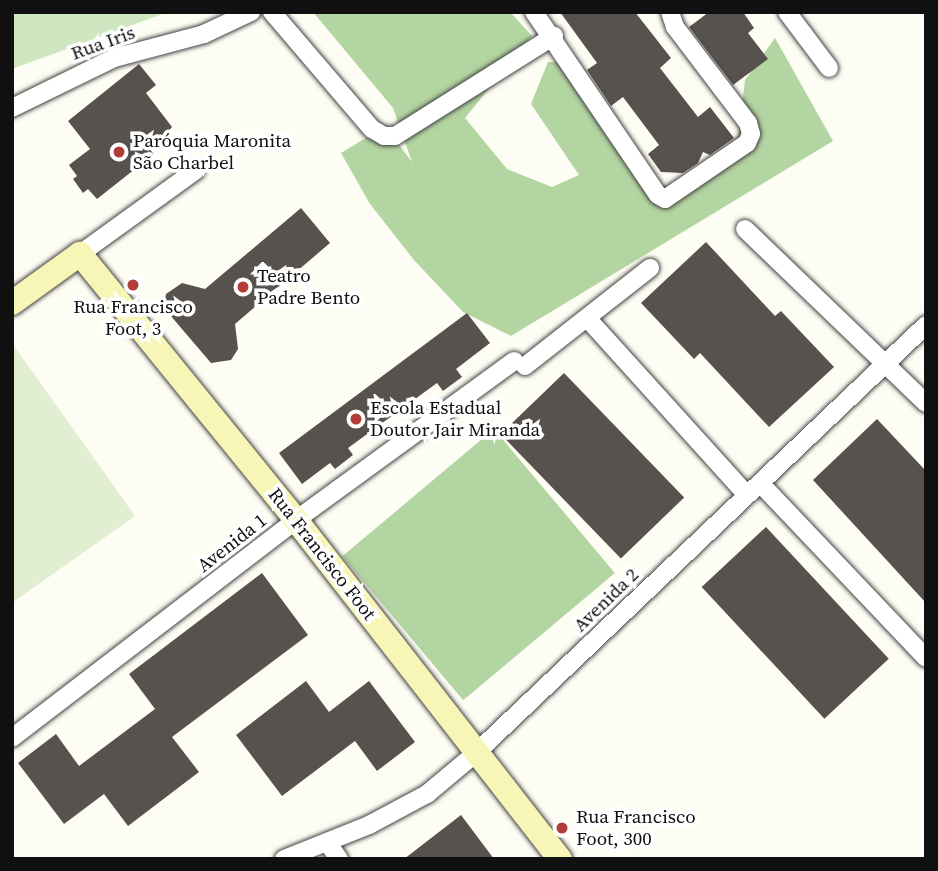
<!DOCTYPE html>
<meta charset="utf-8">
<style>
body{margin:0}
#map{position:relative;width:938px;height:871px;overflow:hidden;background:#fefdf4;font-family:"Source Serif 4",serif}
div>[style]{position:absolute}
[style*='--x']{left:calc(var(--x)*1px);top:calc(var(--y)*1px);width:calc(var(--w)*1px);rotate:calc(var(--a)*1deg)}
.green>*{inset:0;background:#d0e6c0}
.forest>*{inset:0;background:#b3d5a1;transform-origin:0 0}
.pitch>*{inset:0;background:#e1eed1}
.building>*{inset:0;background:#57524d;transform-origin:0 0}
.roads{filter:drop-shadow(0 0 2px #434343) drop-shadow(0 0 2px #434343)}
.street>*{height:18px;margin:-9px;padding:0 9px;transform-origin:9px;border-radius:9px;background:#fff}
.secondary>*{height:24px;margin:-12px;padding:0 12px;transform-origin:12px;border-radius:12px;background:#f7f6b6}
.dots>*{width:19px;height:19px;translate:-50% -50%;box-sizing:border-box;border:4px solid #fff;border-radius:50%}
span{translate:-50% -50%;white-space:nowrap;text-align:center;line-height:1.15;-webkit-text-stroke:7px #fff;paint-order:stroke}
.street-label{font-size:19px;color:#101010}
.poi-label{font-size:19px;color:#101010}
.left{translate:0 -50%;text-align:left}
.frame{position:absolute;inset:0;border:14px solid #101010;pointer-events:none}
</style>
<div id="map">
<div class="green">
<i style="clip-path:polygon(12px 12px,168px 12px,12px 69px)"></i>
</div>
<div class="forest">
<i style="clip-path:polygon(313px 12px,510px 12px,532px 36px,465px 118px,507px 169px,552px 187px,579px 175px,531px 104px,548px 62px,557px 62px,661px 192px,738px 137px,745px 80px,775px 38px,833px 141px,511px 336px,463px 312px,414px 260px,370px 204px,341px 153px,385px 126px,412px 162px,393px 108px)"></i>
<i style="left:494px;top:429px;width:188px;height:198px;rotate:50deg"></i>
</div>
<div class="pitch">
<i style="clip-path:polygon(12px 343px,135px 516px,12px 603px)"></i>
</div>
<div class="building">
<i style="clip-path:polygon(560px 12px,635px 12px,671px 58px,660px 68px,698px 117px,710px 107px,734px 138px,710px 155px,703px 152px,698px 163px,683px 173px,661px 172px,648px 154px,659px 145px,623px 97px,611px 106px,587px 70px,597px 63px)"></i>
<i style="clip-path:polygon(709px 12px,743px 12px,754px 28px,748px 33px,768px 59px,733px 85px,689px 27px)"></i>
<i style="clip-path:polygon(139px 64px,156px 85px,146px 93px,172px 127px,151px 151px,154px 154px,97px 199px,88px 189px,83px 193px,73px 179px,77px 176px,69px 165px,90px 149px,68px 121px)"></i>
<i style="clip-path:polygon(301px 208px,330px 243px,235px 324px,238px 349px,231px 360px,211px 363px,164px 308px,166px 294px,182px 283px,205px 289px)"></i>
<i style="clip-path:polygon(706px 242px,775px 316px,781px 311px,834px 367px,769px 427px,700px 353px,694px 359px,641px 303px)"></i>
<i style="clip-path:polygon(467px 313px,490px 343px,456px 369px,462px 377px,443px 391px,437px 383px,348px 448px,353px 455px,335px 469px,330px 463px,302px 484px,279px 453px)"></i>
<i style="left:564px;top:373px;width:173px;height:88px;rotate:46deg"></i>
<i style="clip-path:polygon(877px 419px,926px 471px,926px 603px,813px 480px)"></i>
<i style="left:766px;top:527px;width:180px;height:88px;rotate:47deg"></i>
<i style="clip-path:polygon(262px 573px,308px 635px,172px 737px,199px 772px,128px 826px,104px 794px,64px 824px,18px 763px,56px 734px,79px 766px,155px 709px,129px 674px)"></i>
<i style="clip-path:polygon(306px 681px,329px 712px,369px 681px,415px 742px,377px 771px,355px 741px,282px 796px,236px 735px)"></i>
<i style="clip-path:polygon(461px 815px,494px 859px,404px 859px)"></i>
</div>
<div class="roads">
<div class="street">
<i style="--x:272;--y:12;--w:154;--a:49.5"></i>
<i style="--x:372;--y:129;--w:14;--a:30"></i>
<i style="--x:384;--y:136;--w:11;--a:0"></i>
<i style="--x:395;--y:136;--w:188;--a:-32.2"></i>
<i style="--x:534;--y:12;--w:221;--a:55.9"></i>
<i style="--x:658;--y:195;--w:8;--a:30"></i>
<i style="--x:665;--y:199;--w:99;--a:-34.3"></i>
<i style="--x:747;--y:143;--w:10;--a:-66"></i>
<i style="--x:751;--y:134;--w:11;--a:-105"></i>
<i style="--x:748;--y:123;--w:121;--a:-127.2"></i>
<i style="--x:675;--y:27;--w:16;--a:-108"></i>
<i style="--x:787;--y:12;--w:70;--a:53.1"></i>
<i style="--x:12;--y:108;--w:114;--a:-26.1"></i>
<i style="--x:114;--y:58;--w:93;--a:-14.9"></i>
<i style="--x:204;--y:34;--w:52;--a:-25.1"></i>
<i style="--x:745;--y:229;--w:251;--a:43.9"></i>
<i style="--x:80;--y:254;--w:143;--a:-35.9"></i>
<i style="--x:587;--y:318;--w:237;--a:47.9"></i>
<i style="--x:525;--y:366;--w:159;--a:-38.1"></i>
<i style="--x:760;--y:483;--w:241;--a:46.5"></i>
<i style="--x:12;--y:738;--w:358;--a:-37.5"></i>
<i style="--x:296;--y:520;--w:270;--a:-36.1"></i>
<i style="--x:327;--y:842;--w:21;--a:55"></i>
<i style="--x:284;--y:859;--w:92;--a:-21.8"></i>
<i style="--x:369;--y:825;--w:66;--a:-28.1"></i>
<i style="--x:427;--y:794;--w:64;--a:-39.9"></i>
<i style="--x:476;--y:753;--w:621;--a:-43.56"></i>
</div>
<div class="secondary">
<i style="--x:12;--y:303;--w:84;--a:-35.8"></i>
<i style="--x:80;--y:254;--w:343;--a:50.9"></i>
<i style="--x:296;--y:520;--w:430;--a:52.1"></i>
</div>
</div>
<div class="dots">
<i style="left:119px;top:152px;background:#b23c36"></i>
<i style="left:133px;top:285px;background:#b23c36"></i>
<i style="left:243px;top:287px;background:#b23c36"></i>
<i style="left:356px;top:419px;background:#b23c36"></i>
<i style="left:562px;top:828px;background:#b23c36"></i>
</div>
<div class="street-label">
<span style="left:103px;top:43px;rotate:-20deg">Rua Iris</span>
<span style="left:232px;top:543px;rotate:-38deg">Avenida 1</span>
<span style="left:322px;top:554px;rotate:52deg">Rua Francisco Foot</span>
<span style="left:606px;top:600px;rotate:-44deg">Avenida 2</span>
</div>
<div class="poi-label">
<span class="left" style="left:133px;top:152px">Paróquia Maronita<br>São Charbel</span>
<span class="left" style="left:257px;top:287px">Teatro<br>Padre Bento</span>
<span style="left:133px;top:318px">Rua Francisco<br>Foot, 3</span>
<span class="left" style="left:370px;top:419px">Escola Estadual<br>Doutor Jair Miranda</span>
<span class="left" style="left:576px;top:828px">Rua Francisco<br>Foot, 300</span>
</div>
<div class="frame"></div>
</div>
